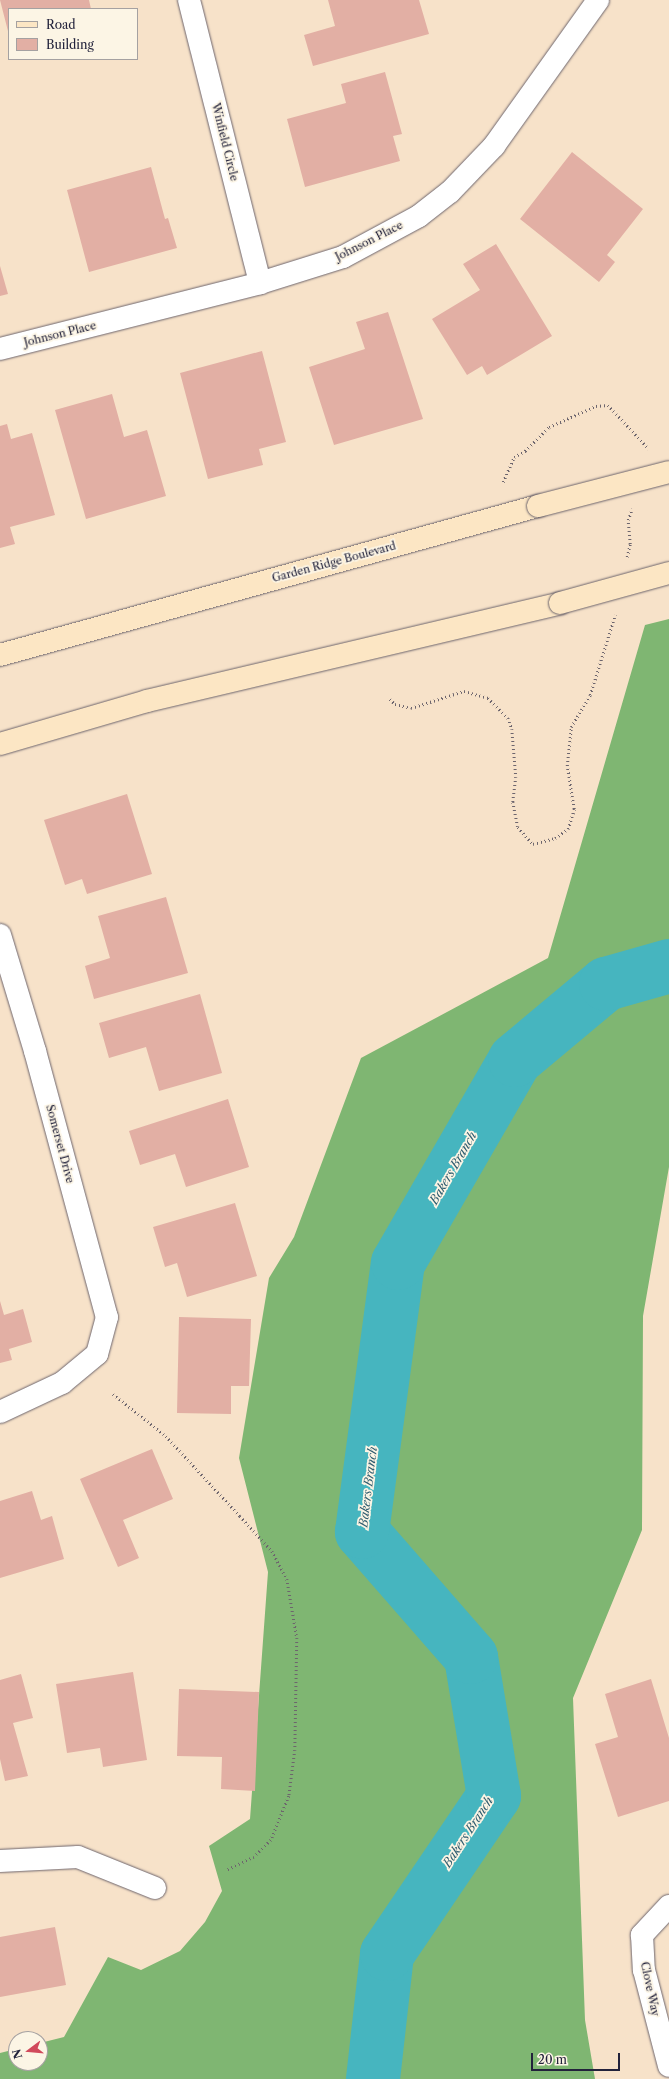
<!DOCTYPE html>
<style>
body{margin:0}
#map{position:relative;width:669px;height:2079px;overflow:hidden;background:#f7e2c9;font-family:"Libre Caslon Text",serif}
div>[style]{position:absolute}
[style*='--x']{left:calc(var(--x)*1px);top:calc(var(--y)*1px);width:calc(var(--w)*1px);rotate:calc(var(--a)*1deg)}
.forest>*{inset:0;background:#7fb672}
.river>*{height:54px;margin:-27px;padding:0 27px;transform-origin:27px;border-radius:27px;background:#46b5bf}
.building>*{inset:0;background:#e2afa4}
.path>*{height:2.5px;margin-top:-1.25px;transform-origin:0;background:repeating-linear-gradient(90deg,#6d656d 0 1px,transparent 0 4px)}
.roads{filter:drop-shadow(0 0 1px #6d656d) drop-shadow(0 0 1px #6d656d)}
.street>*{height:22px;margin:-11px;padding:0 11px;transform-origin:11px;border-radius:11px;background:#fff}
.secondary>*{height:22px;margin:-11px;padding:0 11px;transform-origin:11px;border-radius:11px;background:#fce6c4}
.bridges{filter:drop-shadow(0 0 1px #6d656d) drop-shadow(0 0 1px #6d656d)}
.secondary-bridge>*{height:22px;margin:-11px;padding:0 11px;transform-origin:11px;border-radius:11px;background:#fce6c4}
span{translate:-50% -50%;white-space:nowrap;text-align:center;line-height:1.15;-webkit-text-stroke:3.5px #fcf5e5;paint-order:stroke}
.street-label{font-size:11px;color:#22223b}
.water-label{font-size:12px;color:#305d70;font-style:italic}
.legend{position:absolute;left:8px;top:8px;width:130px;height:52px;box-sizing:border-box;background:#fcf5e5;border:1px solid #a5a1a1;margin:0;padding:5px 7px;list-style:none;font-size:12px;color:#22223b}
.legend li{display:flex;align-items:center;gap:8px;height:20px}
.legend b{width:20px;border:1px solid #a5a1a1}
.north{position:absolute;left:8px;top:2031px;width:40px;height:40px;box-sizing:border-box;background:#fcf5e5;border:1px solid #a5a1a1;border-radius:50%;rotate:254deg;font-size:11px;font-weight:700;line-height:16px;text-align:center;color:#22223b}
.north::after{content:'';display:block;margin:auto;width:14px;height:18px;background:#d1495b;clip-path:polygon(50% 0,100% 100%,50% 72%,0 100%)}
.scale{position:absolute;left:531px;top:2053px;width:89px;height:18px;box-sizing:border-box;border:2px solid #22223b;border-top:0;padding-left:5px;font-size:12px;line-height:14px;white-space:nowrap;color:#22223b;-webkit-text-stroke:3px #fcf5e5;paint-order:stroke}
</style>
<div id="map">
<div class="forest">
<i style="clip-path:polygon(669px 619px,669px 1167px,643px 1316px,642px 1530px,573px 1698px,585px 2020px,595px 2079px,0 2079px,0 2053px,16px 2049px,16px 2063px,40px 2063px,40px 2043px,64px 2037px,108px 1957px,141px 1970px,180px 1951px,205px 1922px,222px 1891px,209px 1846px,250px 1819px,268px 1572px,239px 1458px,269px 1278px,294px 1237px,361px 1058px,548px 958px,645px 625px)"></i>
</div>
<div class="river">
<i style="--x:373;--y:2079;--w:126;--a:-83.6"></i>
<i style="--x:387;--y:1954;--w:191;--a:-55.9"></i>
<i style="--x:494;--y:1796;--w:141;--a:-99.4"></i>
<i style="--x:471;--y:1657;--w:166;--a:-131.1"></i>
<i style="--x:362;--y:1532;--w:271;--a:-82.4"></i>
<i style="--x:398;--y:1263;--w:234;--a:-60"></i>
<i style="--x:515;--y:1060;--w:119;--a:-39.9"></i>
<i style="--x:606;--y:984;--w:66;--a:-15.9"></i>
</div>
<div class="building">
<i style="clip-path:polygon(0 0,89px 0,91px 9px,9px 9px,9px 35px)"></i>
<i style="clip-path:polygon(328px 0,419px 0,429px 34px,313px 66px,304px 35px,335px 26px)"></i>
<i style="clip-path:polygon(385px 72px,402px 134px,393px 136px,400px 161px,305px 187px,287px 119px,346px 103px,341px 84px)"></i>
<i style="clip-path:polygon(572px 152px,643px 209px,607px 255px,615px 262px,599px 282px,520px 219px)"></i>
<i style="clip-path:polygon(151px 167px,165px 219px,168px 218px,177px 248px,89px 272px,67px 190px)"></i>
<i style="clip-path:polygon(496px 244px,552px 336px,487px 375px,482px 366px,467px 375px,432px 319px,480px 290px,463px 264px)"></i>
<i style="clip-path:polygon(0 266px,8px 294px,0 296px)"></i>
<i style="clip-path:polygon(388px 312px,423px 419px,334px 445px,309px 367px,365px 349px,356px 322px)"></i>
<i style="clip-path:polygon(262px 351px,286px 442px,259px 449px,263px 465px,208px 479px,180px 373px)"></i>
<i style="clip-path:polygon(112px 394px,124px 437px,147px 430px,166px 496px,86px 519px,55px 410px)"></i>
<i style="clip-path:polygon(7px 424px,11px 439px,32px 433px,55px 515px,10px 527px,15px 544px,0 548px,0 426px)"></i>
<i style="clip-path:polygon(127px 794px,152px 874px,87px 894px,82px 879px,65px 885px,44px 820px)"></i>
<i style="clip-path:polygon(166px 897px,188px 973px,94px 999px,85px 966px,110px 958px,98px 916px)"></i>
<i style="clip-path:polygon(200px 994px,222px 1073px,159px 1091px,146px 1047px,109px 1058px,99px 1023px)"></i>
<i style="clip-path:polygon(228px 1099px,249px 1167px,186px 1187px,175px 1154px,140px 1165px,129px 1131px)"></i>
<i style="clip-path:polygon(235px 1203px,257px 1276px,187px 1297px,177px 1263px,165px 1267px,153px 1227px)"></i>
<i style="clip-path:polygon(0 1301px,4px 1315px,23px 1309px,32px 1342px,9px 1349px,12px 1360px,0 1363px)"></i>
<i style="clip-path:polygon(179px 1317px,251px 1319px,249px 1386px,231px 1386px,231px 1414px,177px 1413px)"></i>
<i style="clip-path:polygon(152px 1449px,173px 1499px,123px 1520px,139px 1558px,118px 1567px,80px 1479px)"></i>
<i style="clip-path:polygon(32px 1491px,41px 1520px,52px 1516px,64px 1559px,0 1578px,0 1501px)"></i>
<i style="clip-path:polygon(133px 1672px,147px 1760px,103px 1767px,100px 1748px,67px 1753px,56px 1684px)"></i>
<i style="clip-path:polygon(21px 1674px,33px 1718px,13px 1723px,28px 1776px,5px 1781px,0 1759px,0 1680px)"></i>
<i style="clip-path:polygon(651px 1679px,669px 1738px,669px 1801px,618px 1817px,595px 1744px,618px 1737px,605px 1694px)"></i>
<i style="clip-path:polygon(179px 1689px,259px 1692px,255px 1791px,221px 1789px,222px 1757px,177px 1756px)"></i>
<i style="clip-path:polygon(55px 1927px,66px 1985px,0 1997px,0 1937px)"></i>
</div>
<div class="path">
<i style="--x:503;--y:482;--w:27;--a:-66"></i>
<i style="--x:514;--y:457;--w:13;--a:-29"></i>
<i style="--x:525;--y:451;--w:34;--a:-45"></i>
<i style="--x:549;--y:427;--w:51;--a:-24.1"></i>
<i style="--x:596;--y:406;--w:12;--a:-5"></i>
<i style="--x:608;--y:405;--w:60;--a:47"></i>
<i style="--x:627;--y:557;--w:13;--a:-77"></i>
<i style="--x:630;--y:544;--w:24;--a:-95"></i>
<i style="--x:628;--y:520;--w:12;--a:-70"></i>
<i style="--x:390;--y:699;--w:7;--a:45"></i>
<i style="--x:395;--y:704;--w:16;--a:14"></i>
<i style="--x:411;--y:708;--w:56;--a:-17.8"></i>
<i style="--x:464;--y:691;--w:25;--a:16"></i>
<i style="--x:488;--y:698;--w:28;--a:45"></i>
<i style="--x:508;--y:718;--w:12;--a:70"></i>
<i style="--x:512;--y:729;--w:48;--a:85.2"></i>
<i style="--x:516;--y:777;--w:25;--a:97"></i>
<i style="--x:513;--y:802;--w:25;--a:79"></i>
<i style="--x:518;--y:827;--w:23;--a:49"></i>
<i style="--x:533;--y:844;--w:23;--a:-15"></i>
<i style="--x:555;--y:838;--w:16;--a:-35"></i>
<i style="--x:568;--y:829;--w:21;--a:-73"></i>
<i style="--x:574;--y:809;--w:44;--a:-99.2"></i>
<i style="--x:567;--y:766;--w:39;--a:-84"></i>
<i style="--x:571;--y:727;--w:37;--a:-59"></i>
<i style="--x:590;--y:695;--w:84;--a:-72.6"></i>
<i style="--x:113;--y:1394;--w:68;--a:38.4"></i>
<i style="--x:166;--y:1436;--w:109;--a:47.2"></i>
<i style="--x:240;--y:1516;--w:47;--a:47.6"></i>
<i style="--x:272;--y:1551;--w:32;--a:62"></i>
<i style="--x:287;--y:1579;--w:60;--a:80.4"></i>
<i style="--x:297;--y:1638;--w:112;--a:91"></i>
<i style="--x:295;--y:1750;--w:46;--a:97.4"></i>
<i style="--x:289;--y:1796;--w:48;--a:112.2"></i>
<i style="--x:271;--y:1840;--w:24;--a:135"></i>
<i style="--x:254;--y:1857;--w:30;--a:154"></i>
</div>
<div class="roads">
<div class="street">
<i style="--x:189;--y:0;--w:292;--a:75.9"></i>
<i style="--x:0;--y:349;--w:268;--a:-14.2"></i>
<i style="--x:260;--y:283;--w:87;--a:-17.4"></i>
<i style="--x:343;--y:257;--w:86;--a:-28.3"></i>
<i style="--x:419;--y:216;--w:39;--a:-38"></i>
<i style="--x:450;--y:192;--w:64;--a:-46.3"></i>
<i style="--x:494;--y:146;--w:179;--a:-54.5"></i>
<i style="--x:0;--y:935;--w:121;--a:73.2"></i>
<i style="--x:35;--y:1051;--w:276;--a:74.9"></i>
<i style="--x:107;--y:1317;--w:38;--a:105"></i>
<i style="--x:97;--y:1354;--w:45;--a:140.4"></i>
<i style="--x:62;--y:1383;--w:68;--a:154.9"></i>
<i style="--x:0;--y:1861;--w:78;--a:-2.9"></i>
<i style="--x:78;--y:1857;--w:83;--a:21.9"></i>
<i style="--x:669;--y:1906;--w:40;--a:133"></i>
<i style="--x:642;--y:1935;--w:35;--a:87"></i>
<i style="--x:644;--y:1970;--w:99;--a:75.4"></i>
</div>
<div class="secondary">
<i style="--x:0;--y:655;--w:558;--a:-15.48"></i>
<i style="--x:0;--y:744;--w:153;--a:-16.3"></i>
<i style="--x:147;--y:701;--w:424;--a:-13.3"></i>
</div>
</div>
<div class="bridges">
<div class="secondary-bridge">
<i style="--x:538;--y:506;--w:135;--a:-14.5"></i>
<i style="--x:560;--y:603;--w:113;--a:-15.4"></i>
</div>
</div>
<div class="street-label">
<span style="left:225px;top:142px;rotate:76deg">Winfield Circle</span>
<span style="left:369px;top:241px;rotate:-27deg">Johnson Place</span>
<span style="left:60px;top:334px;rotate:-14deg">Johnson Place</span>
<span style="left:334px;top:562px;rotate:-15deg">Garden Ridge Boulevard</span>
<span style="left:60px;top:1144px;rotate:75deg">Somerset Drive</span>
<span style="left:650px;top:1989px;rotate:78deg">Clove Way</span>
</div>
<div class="water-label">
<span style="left:453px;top:1168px;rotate:-60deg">Bakers Branch</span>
<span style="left:368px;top:1487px;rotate:-83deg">Bakers Branch</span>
<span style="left:468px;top:1832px;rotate:-57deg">Bakers Branch</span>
</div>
<ul class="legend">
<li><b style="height:5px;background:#fce6c4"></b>Road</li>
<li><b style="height:11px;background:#e2afa4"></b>Building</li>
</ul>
<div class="north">N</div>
<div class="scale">20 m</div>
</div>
